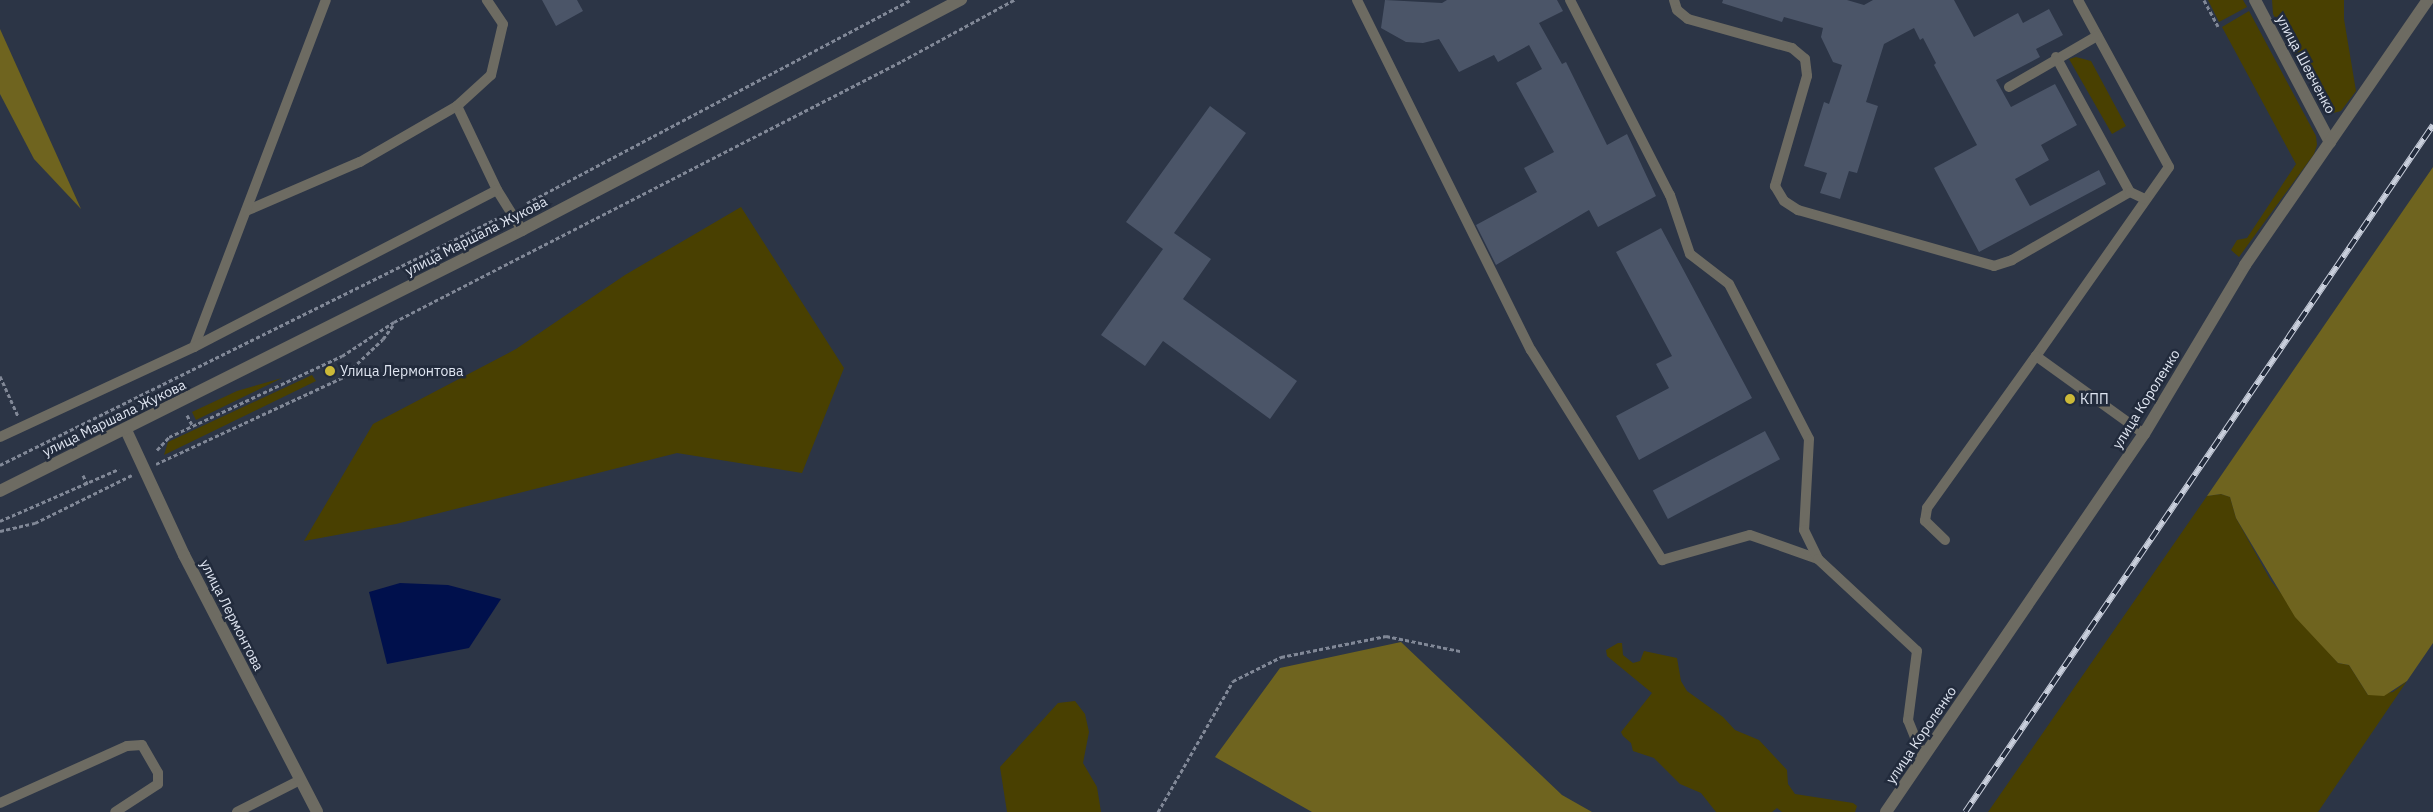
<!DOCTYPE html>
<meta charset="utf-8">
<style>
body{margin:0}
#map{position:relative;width:2433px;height:812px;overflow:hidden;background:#2c3546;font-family:"IBM Plex Sans",sans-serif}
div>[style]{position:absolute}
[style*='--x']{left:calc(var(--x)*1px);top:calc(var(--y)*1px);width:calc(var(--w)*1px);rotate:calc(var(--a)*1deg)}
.green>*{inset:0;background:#494001}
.forest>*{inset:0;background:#6f641f}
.water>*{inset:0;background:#00104c}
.building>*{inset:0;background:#4b5568;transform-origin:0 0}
.path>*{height:3px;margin-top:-1.5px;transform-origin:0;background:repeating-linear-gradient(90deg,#818897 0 4px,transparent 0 6.5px)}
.service>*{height:10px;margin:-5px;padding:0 5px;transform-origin:5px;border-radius:5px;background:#6d6b62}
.minor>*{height:12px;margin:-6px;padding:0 6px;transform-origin:6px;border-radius:6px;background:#6d6b62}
.rail>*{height:5.5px;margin-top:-2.75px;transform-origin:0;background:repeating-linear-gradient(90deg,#222b3c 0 11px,#c9cfdc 0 22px);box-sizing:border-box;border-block:1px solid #c9cfdc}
.dots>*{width:14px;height:14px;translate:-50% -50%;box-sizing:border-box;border:2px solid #222b3c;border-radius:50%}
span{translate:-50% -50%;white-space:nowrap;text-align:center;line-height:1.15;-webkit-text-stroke:5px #222b3c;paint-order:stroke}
.street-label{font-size:14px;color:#dfe5f1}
.poi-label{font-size:14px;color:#dfe5f1}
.left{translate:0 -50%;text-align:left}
</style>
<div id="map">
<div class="green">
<i style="clip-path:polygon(2208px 0,2243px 0,2247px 7px,2219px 22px)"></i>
<i style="clip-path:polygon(2272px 0,2344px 0,2344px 19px,2356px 91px,2341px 111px,2329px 114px,2326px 110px,2273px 14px)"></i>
<i style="clip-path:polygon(2249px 11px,2316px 136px,2317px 145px,2314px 154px,2239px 257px,2231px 250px,2237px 240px,2247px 238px,2296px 164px,2222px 27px)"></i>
<i style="clip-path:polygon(2076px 57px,2091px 61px,2126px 126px,2112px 134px,2069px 59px)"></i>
<i style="clip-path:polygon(741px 207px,844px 368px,802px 473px,677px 453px,396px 524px,304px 541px,373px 424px,516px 349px,625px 275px)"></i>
<i style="clip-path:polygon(312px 375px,316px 381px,164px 455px,168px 442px)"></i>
<i style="clip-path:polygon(282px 378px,196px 420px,192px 412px,237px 391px)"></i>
<i style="clip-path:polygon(2221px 494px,2230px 497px,2236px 518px,2271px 581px,2338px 663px,2349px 665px,2368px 695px,2393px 692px,2407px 681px,2318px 812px,1988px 812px,2207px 496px)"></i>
<i style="clip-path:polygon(1618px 643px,1622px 643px,1623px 655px,1633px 663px,1640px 661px,1644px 651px,1677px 658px,1681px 681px,1687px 691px,1723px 717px,1735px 730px,1759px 740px,1787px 770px,1788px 784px,1795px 794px,1853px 803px,1857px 806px,1855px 812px,1782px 812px,1777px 808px,1772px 812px,1716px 812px,1701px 793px,1680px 784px,1654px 758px,1633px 751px,1631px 743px,1623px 736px,1621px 732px,1652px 693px,1607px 656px,1606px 650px)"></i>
<i style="clip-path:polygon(1075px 701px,1085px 714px,1089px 732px,1083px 763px,1097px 787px,1101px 812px,1007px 812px,1000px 767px,1058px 703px)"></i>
</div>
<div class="forest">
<i style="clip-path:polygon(0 29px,81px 209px,34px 159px,0 94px)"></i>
<i style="clip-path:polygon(2433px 167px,2433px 643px,2407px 681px,2384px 696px,2368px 695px,2349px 665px,2338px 663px,2295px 617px,2236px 518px,2230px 497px,2221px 494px,2207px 496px)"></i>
<i style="clip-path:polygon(1401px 642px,1562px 795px,1592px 812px,1312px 812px,1215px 757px,1280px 668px)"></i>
</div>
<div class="water">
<i style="clip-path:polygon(400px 583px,448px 585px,501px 599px,469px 648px,387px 664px,369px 592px)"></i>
</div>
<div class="building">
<i style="clip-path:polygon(542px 0,577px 0,583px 11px,556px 26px)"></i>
<i style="clip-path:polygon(1385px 0,1442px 3px,1447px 0,1557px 0,1563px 11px,1539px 23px,1562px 64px,1566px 62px,1607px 145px,1627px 134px,1656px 196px,1598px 227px,1589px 210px,1496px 265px,1476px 225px,1537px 192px,1524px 168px,1554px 152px,1516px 83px,1542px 69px,1529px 45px,1498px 62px,1494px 55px,1459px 72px,1439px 39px,1423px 43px,1406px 42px,1381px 28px)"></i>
<i style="clip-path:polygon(1723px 0,1847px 0,1864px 5px,1873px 0,1954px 0,1974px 37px,2018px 13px,2023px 23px,2049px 9px,2063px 35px,2036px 49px,2040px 57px,1996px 80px,2011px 107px,2055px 84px,2077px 125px,2041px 145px,2049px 160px,2015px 179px,2030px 206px,2099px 170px,2106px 184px,1979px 252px,1934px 168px,1977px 145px,1934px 65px,1936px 63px,1923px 38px,1920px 40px,1914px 28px,1884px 44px,1866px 102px,1878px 106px,1857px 173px,1849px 171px,1840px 199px,1820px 193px,1827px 173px,1804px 166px,1824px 102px,1829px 104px,1842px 65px,1833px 62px,1821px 37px,1823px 28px,1784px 17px,1782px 22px,1722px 3px)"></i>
<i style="clip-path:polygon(1210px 106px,1246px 133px,1174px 233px,1211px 259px,1183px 299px,1297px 381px,1270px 419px,1163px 341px,1145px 366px,1101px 335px,1163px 249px,1126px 222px)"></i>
<i style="clip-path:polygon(1661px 228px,1752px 398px,1639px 460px,1616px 416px,1669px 388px,1656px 364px,1672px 356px,1616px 252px)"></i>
<i style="left:1765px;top:431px;width:32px;height:127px;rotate:62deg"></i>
</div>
<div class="path">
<i style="--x:2204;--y:0;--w:30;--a:62"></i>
<i style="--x:527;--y:203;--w:433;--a:-27.9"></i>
<i style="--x:0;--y:376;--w:44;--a:65.8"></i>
<i style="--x:187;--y:415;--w:11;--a:63"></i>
<i style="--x:157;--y:450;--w:18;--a:-47"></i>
<i style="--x:169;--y:437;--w:191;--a:-25.1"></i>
<i style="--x:342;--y:356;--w:62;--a:-33.2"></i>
<i style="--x:394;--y:322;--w:571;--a:-27.19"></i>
<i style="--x:902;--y:61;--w:128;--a:-28.6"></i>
<i style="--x:156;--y:464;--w:206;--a:-24.9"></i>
<i style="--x:343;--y:377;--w:55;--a:-43.5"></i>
<i style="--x:383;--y:339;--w:17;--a:-54"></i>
<i style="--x:0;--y:465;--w:556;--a:-26.38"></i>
<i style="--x:83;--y:475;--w:10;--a:66"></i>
<i style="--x:0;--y:521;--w:130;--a:-23.6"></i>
<i style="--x:0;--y:531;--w:36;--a:-13"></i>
<i style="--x:35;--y:523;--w:108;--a:-26.3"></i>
<i style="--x:1158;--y:812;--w:151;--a:-60.2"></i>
<i style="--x:1233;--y:681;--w:54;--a:-26.6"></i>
<i style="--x:1281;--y:657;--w:107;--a:-11.3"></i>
<i style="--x:1386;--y:636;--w:76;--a:11.5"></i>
</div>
<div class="service">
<i style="--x:1357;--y:0;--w:391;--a:63.6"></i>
<i style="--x:1531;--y:350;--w:248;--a:58"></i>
<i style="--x:1662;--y:560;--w:91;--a:-15.9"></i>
<i style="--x:1750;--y:535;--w:72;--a:19.4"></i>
<i style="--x:1570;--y:0;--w:219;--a:62.9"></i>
<i style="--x:1670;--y:195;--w:62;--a:71.3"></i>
<i style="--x:1690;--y:254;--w:49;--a:37.6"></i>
<i style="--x:1729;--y:284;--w:174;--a:62.7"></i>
<i style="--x:1809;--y:439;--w:91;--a:93.1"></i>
<i style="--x:1804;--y:530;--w:32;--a:64"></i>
<i style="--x:1818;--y:559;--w:135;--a:42.9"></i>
<i style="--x:1917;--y:651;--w:70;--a:97.4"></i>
<i style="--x:1908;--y:720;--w:40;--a:68"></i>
<i style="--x:1674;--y:0;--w:10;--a:73"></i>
<i style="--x:1677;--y:10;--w:14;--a:39"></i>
<i style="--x:1688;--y:19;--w:108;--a:15.6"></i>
<i style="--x:1792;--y:48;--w:17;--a:40"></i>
<i style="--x:1805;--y:59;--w:17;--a:83"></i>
<i style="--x:1807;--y:76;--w:115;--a:106.2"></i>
<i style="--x:1775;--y:186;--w:17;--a:59"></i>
<i style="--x:1784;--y:201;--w:17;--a:33"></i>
<i style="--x:1798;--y:210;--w:204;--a:15.9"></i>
<i style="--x:1994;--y:266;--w:19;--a:-18"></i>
<i style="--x:2012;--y:260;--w:136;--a:-30"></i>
<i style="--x:2078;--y:0;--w:190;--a:61.4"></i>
<i style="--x:2169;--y:167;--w:231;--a:125.1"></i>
<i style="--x:2036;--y:356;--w:133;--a:35.8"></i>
<i style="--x:2056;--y:57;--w:154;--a:61.3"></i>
<i style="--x:2130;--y:192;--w:17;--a:25"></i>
<i style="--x:2009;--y:87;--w:102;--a:-30.1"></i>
<i style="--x:457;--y:106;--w:93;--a:64.5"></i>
<i style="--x:497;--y:190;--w:47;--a:58"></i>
<i style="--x:246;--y:211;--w:124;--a:-23.3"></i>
<i style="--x:360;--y:162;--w:112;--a:-30"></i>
<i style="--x:457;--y:106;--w:46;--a:-42.4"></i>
<i style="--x:491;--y:75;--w:52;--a:-76.8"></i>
<i style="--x:503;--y:24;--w:29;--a:-124"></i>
<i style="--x:194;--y:347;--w:371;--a:-69.2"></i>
<i style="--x:0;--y:437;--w:214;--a:-24.9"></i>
<i style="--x:194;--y:347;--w:341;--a:-27.4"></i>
<i style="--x:1945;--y:540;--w:28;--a:-136"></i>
<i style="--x:1925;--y:521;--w:13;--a:-81"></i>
<i style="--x:1927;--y:508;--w:187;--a:-54.4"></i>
<i style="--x:0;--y:803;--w:139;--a:-24.2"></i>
<i style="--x:127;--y:746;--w:15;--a:-4"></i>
<i style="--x:142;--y:745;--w:32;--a:60"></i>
<i style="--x:158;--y:773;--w:11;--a:90"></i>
<i style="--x:158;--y:784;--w:51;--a:146.9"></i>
<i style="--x:237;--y:812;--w:71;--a:-26.9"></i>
</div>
<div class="minor">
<i style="--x:2255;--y:0;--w:161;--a:62.2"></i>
<i style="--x:126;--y:430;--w:138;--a:65.1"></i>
<i style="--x:184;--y:555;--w:289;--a:62.6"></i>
<i style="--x:0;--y:491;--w:584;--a:-26.57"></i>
<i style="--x:522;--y:230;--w:496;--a:-27.7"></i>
<i style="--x:1886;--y:812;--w:458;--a:-55.7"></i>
<i style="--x:2144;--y:434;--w:197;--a:-59.1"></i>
<i style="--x:2245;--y:265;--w:322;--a:-55.4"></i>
</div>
<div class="rail">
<i style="--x:1965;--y:812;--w:831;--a:-55.74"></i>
</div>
<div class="dots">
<i style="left:330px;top:371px;background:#ccb938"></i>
<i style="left:2070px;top:399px;background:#ccb938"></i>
</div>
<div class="street-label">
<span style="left:2306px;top:64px;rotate:62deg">улица Шевченко</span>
<span style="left:476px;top:236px;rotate:-27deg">улица Маршала Жукова</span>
<span style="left:2146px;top:399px;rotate:-58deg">улица Короленко</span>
<span style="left:114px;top:418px;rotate:-26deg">улица Маршала Жукова</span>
<span style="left:232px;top:615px;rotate:63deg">улица Лермонтова</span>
<span style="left:1921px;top:735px;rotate:-56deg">улица Короленко</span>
</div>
<div class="poi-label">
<span class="left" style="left:340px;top:371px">Улица Лермонтова</span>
<span class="left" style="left:2080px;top:399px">КПП</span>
</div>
</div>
